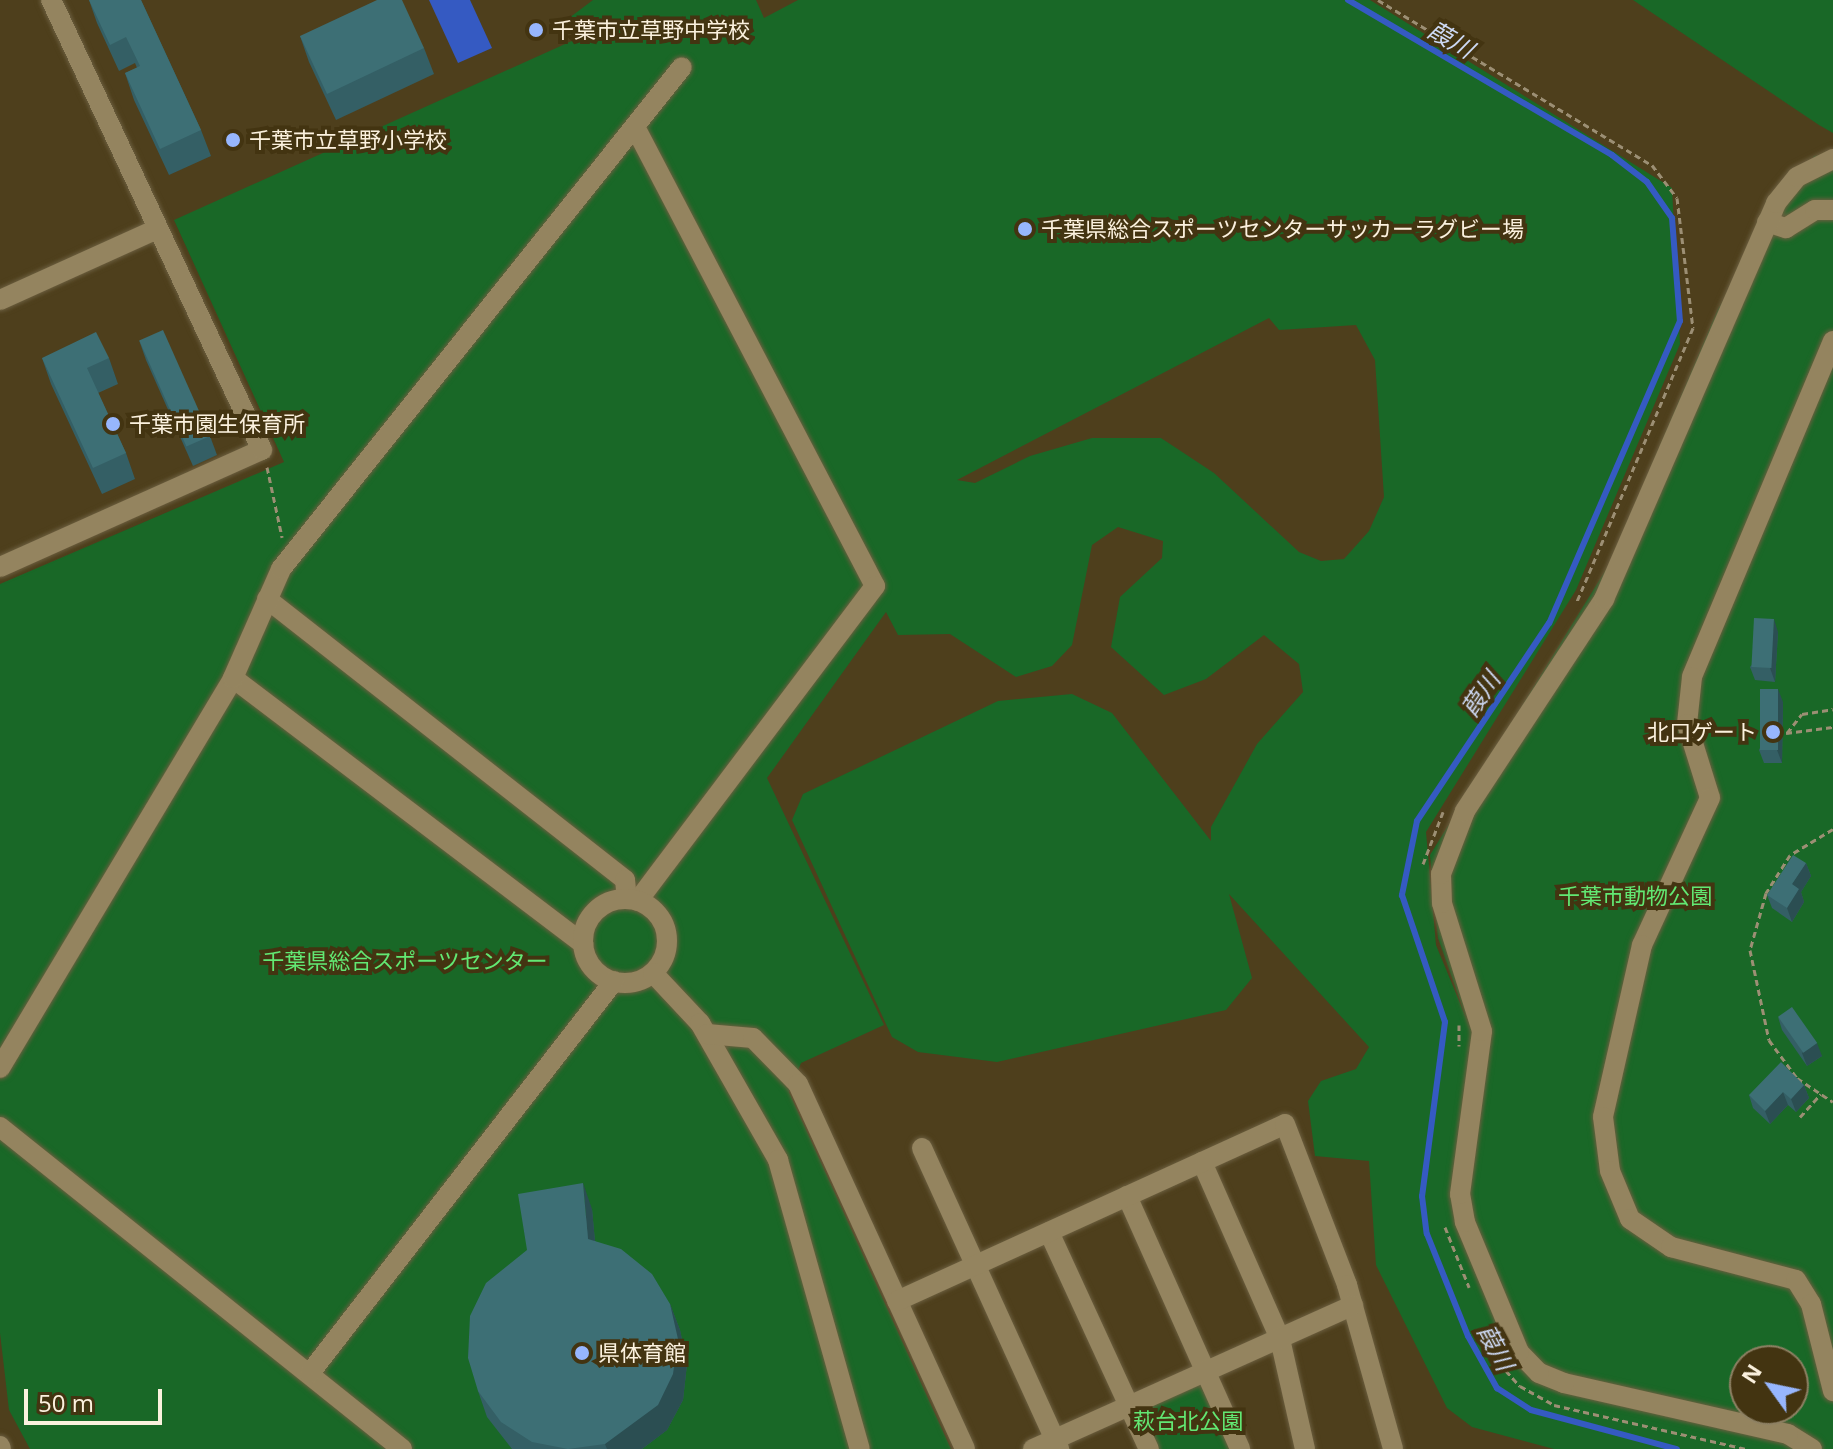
<!DOCTYPE html>
<meta charset="utf-8">
<style>
body{margin:0}
#map{position:relative;width:1833px;height:1449px;overflow:hidden;background:#4e3f1c;font-family:"Open Sans","Noto Sans JP",sans-serif}
div>[style]{position:absolute}
[style*='--x']{left:calc(var(--x)*1px);top:calc(var(--y)*1px);width:calc(var(--w)*1px);rotate:calc(var(--a)*1deg)}
.green>*{inset:0;background:#196827}
.water>*{inset:0;background:#355ac2}
.stream>*{height:6px;margin:-3px;padding:0 3px;transform-origin:3px;border-radius:3px;background:#355ac2}
.path>*{height:3px;margin-top:-1.5px;transform-origin:0;background:repeating-linear-gradient(90deg,#9c8f74 0 6px,transparent 0 10px)}
.roads{filter:drop-shadow(0 0 2px #6b5e3f) drop-shadow(0 0 2px #6b5e3f)}
.minor>*{height:20px;margin:-10px;padding:0 10px;transform-origin:10px;border-radius:10px;background:#94845f}
.minor>.ring{margin:-10px;padding:0;box-sizing:content-box;background:none;border:20px solid #94845f;border-radius:50%}
.wall>*{inset:0;background:#345f65}
.shaded-wall>*{inset:0;background:#2b4e52}
.building>*{inset:0;background:#3d6f75;transform-origin:0 0}
.dots>*{width:22px;height:22px;translate:-50% -50%;box-sizing:border-box;border:4px solid #433411;border-radius:50%}
span{translate:-50% -50%;white-space:nowrap;text-align:center;line-height:1.15;-webkit-text-stroke:8px #433411;paint-order:stroke}
.poi-label{font-size:22px;color:#fbf1de}
.left{translate:0 -50%;text-align:left}
.right{translate:-100% -50%;text-align:right}
.park-label{font-size:22px;color:#62e873}
.water-label{font-size:24px;color:#cdd9f4;font-style:italic}
.north{position:absolute;left:1729px;top:1345px;width:80px;height:80px;box-sizing:border-box;background:#433411;border:2px solid #8d8063;border-radius:50%;rotate:303deg;font-size:22px;font-weight:700;line-height:32px;text-align:center;color:#fbf1de}
.north::after{content:'';display:block;margin:auto;width:28px;height:36px;background:#97b6fd;clip-path:polygon(50% 0,100% 100%,50% 72%,0 100%)}
.scale{position:absolute;left:24px;top:1389px;width:138px;height:36px;box-sizing:border-box;border:4px solid #fbf1de;border-top:0;padding-left:10px;font-size:24px;line-height:28px;white-space:nowrap;color:#fbf1de;-webkit-text-stroke:6px #433411;paint-order:stroke}
</style>
<div id="map">
<div class="green">
<i style="clip-path:polygon(evenodd,593px 0,756px 0,764px 18px,798px 0,1370px 0,1672px 188px,1680px 344px,1576px 590px,1426px 832px,1436px 945px,1469px 1025px,1438px 938px,1430px 855px,1610px 563px,1718px 309px,1814px 156px,1833px 153px,1833px 1449px,1554px 1449px,1472px 1427px,1447px 1408px,1376px 1265px,1369px 1161px,1315px 1156px,1308px 1101px,1321px 1081px,1356px 1069px,1369px 1047px,1229px 894px,1252px 978px,1226px 1010px,997px 1062px,918px 1052px,892px 1037px,792px 820px,803px 794px,998px 701px,1072px 694px,1112px 713px,1211px 841px,1211px 827px,1257px 744px,1303px 692px,1299px 664px,1264px 635px,1206px 679px,1164px 695px,1111px 647px,1120px 597px,1162px 558px,1163px 541px,1118px 527px,1092px 545px,1072px 645px,1052px 666px,1016px 677px,950px 634px,898px 635px,886px 612px,767px 778px,884px 1025px,801px 1063px,789px 1092px,951px 1449px,30px 1449px,9px 1410px,0 1333px,0 584px,284px 462px,174px 220px,574px 40px,569px 18px,593px 0,1269px 318px,1279px 330px,1356px 325px,1375px 360px,1384px 497px,1369px 531px,1344px 559px,1321px 561px,1299px 552px,1214px 473px,1161px 438px,1092px 438px,1030px 456px,975px 483px,957px 480px,1269px 318px,593px 0,1745px 1361px,1793px 1361px,1793px 1409px,1745px 1409px,1745px 1361px)"></i>
<i style="clip-path:polygon(1633px 0,1833px 0,1833px 133px,1819px 125px)"></i>
<i style="clip-path:polygon(1203px 1383px,1233px 1449px,1158px 1449px,1141px 1411px)"></i>
</div>
<div class="water">
<i style="clip-path:polygon(429px 0,470px 0,492px 48px,458px 63px)"></i>
</div>
<div class="stream">
<i style="--x:1348;--y:0;--w:306;--a:30.4"></i>
<i style="--x:1612;--y:155;--w:44;--a:37.6"></i>
<i style="--x:1647;--y:182;--w:44;--a:55.2"></i>
<i style="--x:1672;--y:218;--w:103;--a:85.6"></i>
<i style="--x:1680;--y:321;--w:329;--a:113.4"></i>
<i style="--x:1549;--y:623;--w:238;--a:123.7"></i>
<i style="--x:1417;--y:821;--w:76;--a:101.5"></i>
<i style="--x:1402;--y:895;--w:134;--a:71.3"></i>
<i style="--x:1445;--y:1022;--w:176;--a:97.5"></i>
<i style="--x:1422;--y:1196;--w:38;--a:83"></i>
<i style="--x:1427;--y:1234;--w:110;--a:68.1"></i>
<i style="--x:1468;--y:1336;--w:60;--a:60.9"></i>
<i style="--x:1497;--y:1388;--w:40;--a:32.9"></i>
<i style="--x:1531;--y:1410;--w:151;--a:15"></i>
</div>
<div class="path">
<i style="--x:1378;--y:0;--w:320;--a:31.1"></i>
<i style="--x:1652;--y:165;--w:41;--a:52.9"></i>
<i style="--x:1677;--y:198;--w:131;--a:83"></i>
<i style="--x:1693;--y:328;--w:299;--a:113"></i>
<i style="--x:267;--y:467;--w:72;--a:77.9"></i>
<i style="--x:1786;--y:733;--w:47;--a:-7.3"></i>
<i style="--x:1787;--y:733;--w:24;--a:-52"></i>
<i style="--x:1802;--y:714;--w:31;--a:-9"></i>
<i style="--x:1833;--y:829;--w:50;--a:148.8"></i>
<i style="--x:1790;--y:855;--w:45;--a:122.3"></i>
<i style="--x:1766;--y:893;--w:59;--a:105.7"></i>
<i style="--x:1750;--y:950;--w:92;--a:78.1"></i>
<i style="--x:1769;--y:1040;--w:47;--a:53.6"></i>
<i style="--x:1797;--y:1078;--w:43;--a:33.7"></i>
<i style="--x:1423;--y:864;--w:56;--a:-69"></i>
<i style="--x:1459;--y:1025;--w:21;--a:90"></i>
<i style="--x:1800;--y:1117;--w:31;--a:-48"></i>
<i style="--x:1445;--y:1227;--w:65;--a:68.2"></i>
<i style="--x:1489;--y:1335;--w:30;--a:70"></i>
<i style="--x:1499;--y:1363;--w:31;--a:48"></i>
<i style="--x:1520;--y:1386;--w:39;--a:29"></i>
<i style="--x:1554;--y:1405;--w:197;--a:12.9"></i>
</div>
<div class="roads">
<div class="minor">
<i style="--x:635;--y:127;--w:518;--a:62.4"></i>
<i style="--x:875;--y:586;--w:394;--a:127"></i>
<i style="--x:1767;--y:222;--w:20;--a:18"></i>
<i style="--x:1786;--y:228;--w:34;--a:-32"></i>
<i style="--x:1815;--y:210;--w:18;--a:0"></i>
<i style="--x:0;--y:300;--w:170;--a:-24.3"></i>
<i style="--x:1833;--y:341;--w:364;--a:112.8"></i>
<i style="--x:1692;--y:677;--w:47;--a:96.1"></i>
<i style="--x:1687;--y:724;--w:77;--a:72.7"></i>
<i style="--x:1710;--y:798;--w:162;--a:114.8"></i>
<i style="--x:1642;--y:945;--w:176;--a:102.8"></i>
<i style="--x:1603;--y:1117;--w:54;--a:82.6"></i>
<i style="--x:1610;--y:1171;--w:52;--a:67.4"></i>
<i style="--x:1630;--y:1219;--w:50;--a:34.3"></i>
<i style="--x:1671;--y:1247;--w:129;--a:14.8"></i>
<i style="--x:1796;--y:1280;--w:28;--a:58"></i>
<i style="--x:1811;--y:1304;--w:90;--a:75.8"></i>
<i style="--x:0;--y:567;--w:287;--a:-24.1"></i>
<i style="--x:262;--y:450;--w:497;--a:-115.1"></i>
<i style="--x:267;--y:599;--w:455;--a:38.1"></i>
<i style="--x:625;--y:880;--w:18;--a:84"></i>
<i style="--x:233;--y:678;--w:440;--a:37.2"></i>
<i class="ring" style="left:583px;top:899px;width:64px;height:64px"></i>
<i style="--x:653;--y:973;--w:69;--a:46.8"></i>
<i style="--x:700;--y:1023;--w:158;--a:60.3"></i>
<i style="--x:778;--y:1160;--w:300;--a:74.2"></i>
<i style="--x:707;--y:1034;--w:46;--a:5"></i>
<i style="--x:753;--y:1038;--w:64;--a:45.6"></i>
<i style="--x:798;--y:1084;--w:401;--a:65.4"></i>
<i style="--x:0;--y:1068;--w:454;--a:-59.1"></i>
<i style="--x:233;--y:678;--w:119;--a:-66.2"></i>
<i style="--x:281;--y:569;--w:642;--a:-51.38"></i>
<i style="--x:0;--y:1127;--w:515;--a:38.69"></i>
<i style="--x:922;--y:1148;--w:331;--a:65.5"></i>
<i style="--x:1202;--y:1162;--w:193;--a:66.2"></i>
<i style="--x:1280;--y:1339;--w:113;--a:77.2"></i>
<i style="--x:1127;--y:1196;--w:277;--a:65.9"></i>
<i style="--x:1049;--y:1232;--w:239;--a:65.3"></i>
<i style="--x:897;--y:1301;--w:426;--a:-24.5"></i>
<i style="--x:1285;--y:1124;--w:173;--a:68.9"></i>
<i style="--x:1347;--y:1285;--w:170;--a:74.3"></i>
<i style="--x:310;--y:1373;--w:496;--a:-52.2"></i>
<i style="--x:0;--y:1446;--w:3;--a:72"></i>
<i style="--x:1033;--y:1449;--w:351;--a:-24.2"></i>
<i style="--x:1812;--y:1449;--w:28;--a:-148"></i>
<i style="--x:1788;--y:1434;--w:230;--a:-167.2"></i>
<i style="--x:1564;--y:1383;--w:27;--a:-158"></i>
<i style="--x:1539;--y:1373;--w:29;--a:-134"></i>
<i style="--x:1519;--y:1352;--w:141;--a:-112.6"></i>
<i style="--x:1465;--y:1222;--w:28;--a:-100"></i>
<i style="--x:1460;--y:1194;--w:164;--a:-82.3"></i>
<i style="--x:1482;--y:1031;--w:134;--a:-107.4"></i>
<i style="--x:1442;--y:903;--w:29;--a:-92"></i>
<i style="--x:1441;--y:874;--w:67;--a:-69.1"></i>
<i style="--x:1465;--y:811;--w:254;--a:-56.7"></i>
<i style="--x:1604;--y:599;--w:432;--a:-66.5"></i>
<i style="--x:1776;--y:203;--w:33;--a:-51"></i>
<i style="--x:1797;--y:177;--w:40;--a:-26.6"></i>
</div>
</div>
<div class="wall">
<i style="clip-path:polygon(89px 0,141px 0,201px 130px,211px 156px,169px 175px,134px 100px,125px 73px,137px 68px,135px 63px,119px 71px,97px 23px)"></i>
<i style="clip-path:polygon(300px 36px,424px 48px,434px 74px,336px 120px,309px 62px)"></i>
<i style="clip-path:polygon(139px 340px,210px 436px,217px 455px,193px 466px,146px 360px)"></i>
<i style="clip-path:polygon(42px 358px,109px 358px,118px 384px,98px 393px,126px 453px,135px 479px,102px 494px,51px 384px)"></i>
<i style="clip-path:polygon(1778px 632px,1775px 682px,1755px 680px,1750px 667px)"></i>
<i style="clip-path:polygon(1783px 702px,1782px 763px,1764px 763px,1759px 750px)"></i>
<i style="clip-path:polygon(1806px 863px,1811px 876px,1801px 892px,1804px 902px,1792px 922px,1772px 908px,1767px 895px)"></i>
<i style="clip-path:polygon(1778px 1017px,1822px 1056px,1807px 1066px,1782px 1030px)"></i>
<i style="clip-path:polygon(1804px 1085px,1809px 1098px,1796px 1112px,1788px 1105px,1770px 1124px,1753px 1108px,1749px 1095px)"></i>
<i style="clip-path:polygon(592px 1209px,595px 1241px,670px 1304px,680px 1330px,687px 1364px,683px 1400px,667px 1430px,642px 1449px,512px 1449px,487px 1417px,478px 1391px)"></i>
</div>
<div class="shaded-wall">
<i style="clip-path:polygon(1774px 619px,1778px 632px,1775px 682px,1770px 668px)"></i>
<i style="clip-path:polygon(1778px 689px,1783px 702px,1782px 763px,1777px 750px)"></i>
<i style="clip-path:polygon(1806px 863px,1811px 876px,1801px 892px,1804px 902px,1792px 922px,1787px 908px,1792px 884px)"></i>
<i style="clip-path:polygon(1817px 1043px,1822px 1056px,1807px 1066px,1802px 1053px)"></i>
<i style="clip-path:polygon(1804px 1085px,1809px 1098px,1796px 1112px,1791px 1099px)"></i>
<i style="clip-path:polygon(1783px 1092px,1788px 1105px,1770px 1124px,1765px 1111px)"></i>
<i style="clip-path:polygon(583px 1183px,592px 1209px,597px 1264px,588px 1239px)"></i>
<i style="clip-path:polygon(670px 1304px,680px 1330px,687px 1364px,683px 1400px,667px 1430px,642px 1449px,607px 1449px,605px 1444px)"></i>
</div>
<div class="building">
<i style="clip-path:polygon(89px 0,141px 0,201px 130px,160px 149px,125px 73px,140px 66px,126px 37px,110px 45px)"></i>
<i style="clip-path:polygon(377px 0,402px 0,424px 48px,327px 94px,300px 36px)"></i>
<i style="left:163px;top:330px;width:116px;height:26px;rotate:66deg"></i>
<i style="clip-path:polygon(96px 332px,109px 358px,87px 368px,126px 453px,93px 468px,42px 358px)"></i>
<i style="left:1754px;top:618px;width:20px;height:49px;rotate:3deg"></i>
<i style="left:1760px;top:689px;width:18px;height:61px"></i>
<i style="clip-path:polygon(1793px 855px,1806px 863px,1792px 884px,1799px 889px,1787px 908px,1767px 895px)"></i>
<i style="left:1792px;top:1007px;width:44px;height:17px;rotate:55deg"></i>
<i style="clip-path:polygon(1781px 1062px,1804px 1085px,1791px 1099px,1783px 1092px,1765px 1111px,1749px 1095px)"></i>
<i style="clip-path:polygon(583px 1183px,588px 1239px,621px 1249px,652px 1274px,670px 1304px,678px 1339px,673px 1374px,658px 1405px,605px 1444px,568px 1449px,532px 1442px,501px 1422px,478px 1391px,468px 1358px,470px 1316px,486px 1283px,527px 1250px,518px 1194px)"></i>
</div>
<div class="dots">
<i style="left:536px;top:30px;background:#97b6fd"></i>
<i style="left:233px;top:140px;background:#97b6fd"></i>
<i style="left:1025px;top:229px;background:#97b6fd"></i>
<i style="left:113px;top:424px;background:#97b6fd"></i>
<i style="left:1773px;top:732px;background:#97b6fd"></i>
<i style="left:582px;top:1353px;background:#97b6fd"></i>
</div>
<div class="poi-label">
<span class="left" style="left:552px;top:30px">千葉市立草野中学校</span>
<span class="left" style="left:249px;top:140px">千葉市立草野小学校</span>
<span class="left" style="left:1041px;top:229px">千葉県総合スポーツセンターサッカーラグビー場</span>
<span class="left" style="left:129px;top:424px">千葉市園生保育所</span>
<span class="right" style="left:1757px;top:732px">北口ゲート</span>
<span class="left" style="left:598px;top:1353px">県体育館</span>
</div>
<div class="park-label">
<span style="left:1635px;top:896px">千葉市動物公園</span>
<span style="left:405px;top:961px">千葉県総合スポーツセンター</span>
<span style="left:1188px;top:1421px">萩台北公園</span>
</div>
<div class="water-label">
<span style="left:1451px;top:39px;rotate:30deg">葭川</span>
<span style="left:1480px;top:694px;rotate:-56deg">葭川</span>
<span style="left:1496px;top:1347px;rotate:62deg">葭川</span>
</div>
<div class="north">N</div>
<div class="scale">50 m</div>
</div>
